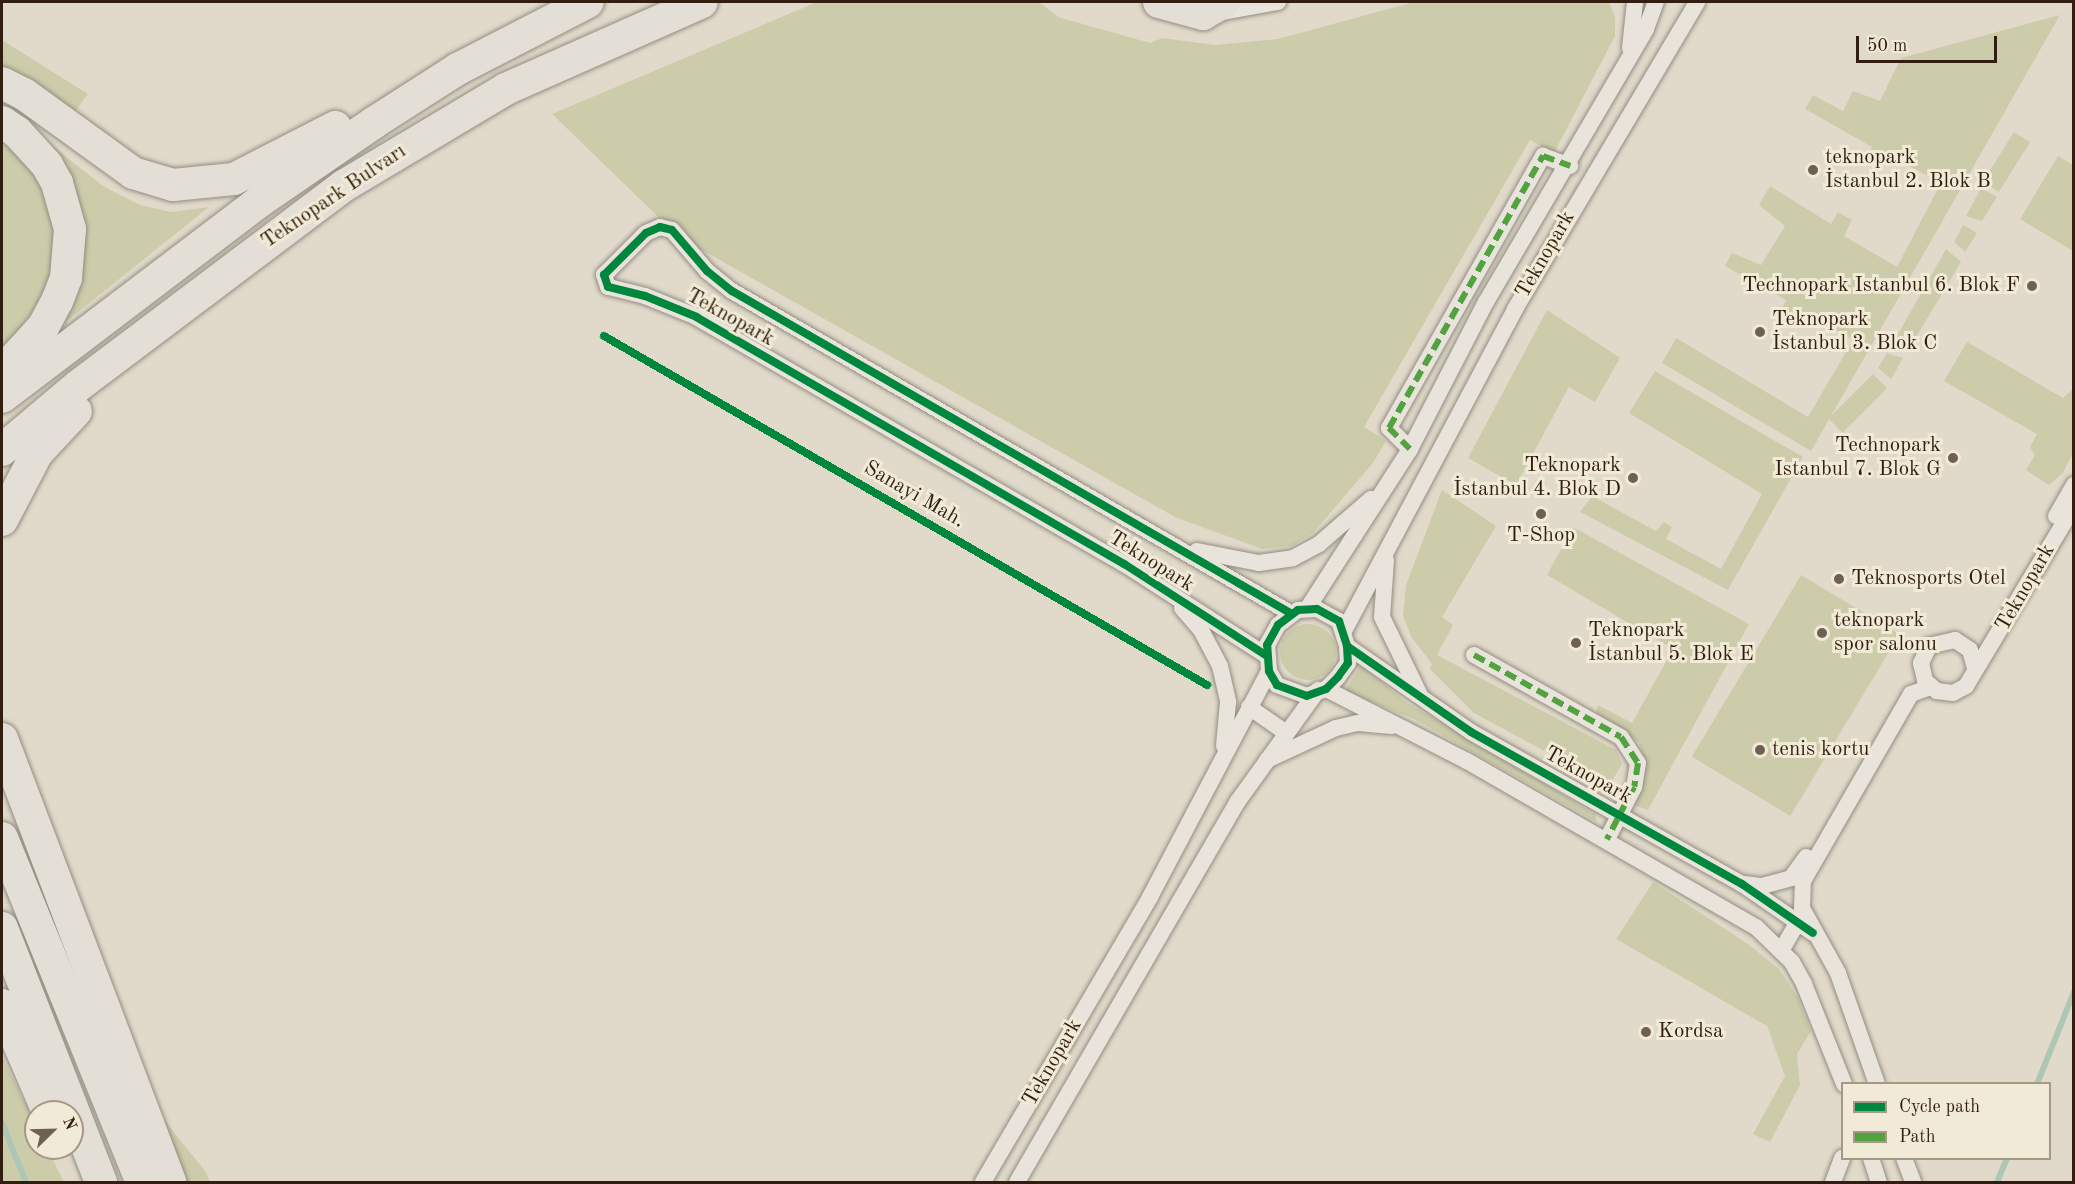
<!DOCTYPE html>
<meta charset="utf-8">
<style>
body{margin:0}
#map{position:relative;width:2075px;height:1184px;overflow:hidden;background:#e1daca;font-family:"Old Standard TT",serif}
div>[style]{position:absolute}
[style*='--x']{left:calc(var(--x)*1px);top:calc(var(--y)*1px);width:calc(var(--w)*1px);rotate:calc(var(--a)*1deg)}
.green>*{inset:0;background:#cca;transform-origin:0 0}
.round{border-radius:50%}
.stream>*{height:6px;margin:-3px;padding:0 3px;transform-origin:3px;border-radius:3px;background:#aec6b6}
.roads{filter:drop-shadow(0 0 2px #938d82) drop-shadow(0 0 2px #938d82)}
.street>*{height:16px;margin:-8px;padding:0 8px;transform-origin:8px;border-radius:8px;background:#e8e4dc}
.highway>*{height:32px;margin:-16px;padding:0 16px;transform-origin:16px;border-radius:16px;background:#e4dfd6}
.quiet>*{height:6px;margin-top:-3px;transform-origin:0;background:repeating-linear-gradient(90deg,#52a23f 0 12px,transparent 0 18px)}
.cycleway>*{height:8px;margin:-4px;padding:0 4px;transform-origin:4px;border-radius:4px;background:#00873e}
.dots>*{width:16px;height:16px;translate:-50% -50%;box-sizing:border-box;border:3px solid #f1ead7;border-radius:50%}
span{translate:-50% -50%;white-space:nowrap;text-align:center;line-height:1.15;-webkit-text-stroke:6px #f1ead7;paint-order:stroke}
.poi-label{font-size:21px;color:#321e10}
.left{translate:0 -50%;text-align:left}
.right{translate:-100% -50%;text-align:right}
.street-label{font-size:21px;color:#321e10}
.frame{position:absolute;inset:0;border:3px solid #321e10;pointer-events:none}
.legend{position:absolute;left:1841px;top:1082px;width:210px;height:78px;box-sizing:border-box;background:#f1ead7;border:2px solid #a59887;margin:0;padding:8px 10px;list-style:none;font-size:18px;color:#321e10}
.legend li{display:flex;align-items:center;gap:12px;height:30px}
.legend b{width:30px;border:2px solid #a59887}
.north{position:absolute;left:24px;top:1100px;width:60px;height:60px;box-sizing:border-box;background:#f1ead7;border:2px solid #a59887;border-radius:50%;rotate:67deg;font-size:16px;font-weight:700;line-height:24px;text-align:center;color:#321e10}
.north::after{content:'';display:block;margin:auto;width:21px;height:27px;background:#6f6051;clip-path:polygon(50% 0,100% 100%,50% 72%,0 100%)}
.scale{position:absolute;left:1856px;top:36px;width:141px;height:27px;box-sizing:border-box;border:3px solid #321e10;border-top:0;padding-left:8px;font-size:18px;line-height:21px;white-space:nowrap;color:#321e10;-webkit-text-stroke:4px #f1ead7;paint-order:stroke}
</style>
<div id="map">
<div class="green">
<i style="clip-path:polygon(817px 2px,1039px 2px,1058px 17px,1150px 43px,1162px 38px,1215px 45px,1278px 39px,1414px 2px,1609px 2px,1615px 17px,1615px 36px,1554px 153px,1530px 140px,1364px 427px,1386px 441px,1373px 463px,1313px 533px,1292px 546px,1262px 549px,1175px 517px,679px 237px,552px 114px)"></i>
<i style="clip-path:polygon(2060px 15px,1811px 451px,1662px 363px,1676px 338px,1808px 417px,1853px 340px,1799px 310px,1793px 317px,1781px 310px,1786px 300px,1725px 266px,1732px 253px,1761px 265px,1785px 226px,1759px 205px,1770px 186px,1831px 224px,1838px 212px,1852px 220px,1844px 236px,1897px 267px,1941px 183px,1887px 154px,1878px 169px,1865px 161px,1872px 147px,1805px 109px,1813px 95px,1843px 111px,1853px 91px,1880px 101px,1901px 58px)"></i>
<i style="clip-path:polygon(2px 40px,88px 94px,74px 113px,2px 69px)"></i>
<i style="left:2014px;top:132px;width:19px;height:59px;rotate:32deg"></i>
<i style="clip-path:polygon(36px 133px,103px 186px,140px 205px,171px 212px,209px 207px,57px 329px,75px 265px)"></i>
<i style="clip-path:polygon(2px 143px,25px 162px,39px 181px,54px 231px,52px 274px,45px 294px,2px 354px)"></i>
<i style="clip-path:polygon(2058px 156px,2073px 165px,2073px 251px,2020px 219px)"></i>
<i style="clip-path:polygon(1981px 188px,1997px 197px,1982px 221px,1966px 216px)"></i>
<i style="clip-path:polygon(1963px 225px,1977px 233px,1965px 252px,1954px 242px)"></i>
<i style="clip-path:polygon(1946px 249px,1961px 262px,1909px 349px,1893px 343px)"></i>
<i style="clip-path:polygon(1547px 310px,1620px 358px,1595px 402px,1569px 387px,1516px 485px,1468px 458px)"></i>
<i style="clip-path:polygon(1967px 342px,2063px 398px,2073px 389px,2073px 453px,2063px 473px,2049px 485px,2026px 470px,2035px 455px,2030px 447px,2037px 434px,1944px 381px)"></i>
<i style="clip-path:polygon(1887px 353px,1903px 358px,1891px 379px,1878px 368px)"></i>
<i style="clip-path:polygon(1655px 371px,1803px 457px,1728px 590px,1580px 512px,1592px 496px,1656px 531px,1664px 522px,1672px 527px,1666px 539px,1721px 569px,1762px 494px,1629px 413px)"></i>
<i style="left:1873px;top:374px;width:20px;height:63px;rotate:45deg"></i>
<i style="clip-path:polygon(1442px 490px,1496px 526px,1442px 617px,1453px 625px,1437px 655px,1616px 750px,1622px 764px,1609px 786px,1474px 713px,1430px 669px,1432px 664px,1412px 638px,1403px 616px,1406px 585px)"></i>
<i style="clip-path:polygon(1573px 527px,1749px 624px,1648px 810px,1633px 805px,1646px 765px,1639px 743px,1596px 713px,1598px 705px,1632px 723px,1673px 649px,1547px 575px)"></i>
<i style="left:1801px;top:575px;width:115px;height:212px;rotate:31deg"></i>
<i class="round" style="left:1280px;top:624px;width:56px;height:56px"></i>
<i style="clip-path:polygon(1361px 665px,1406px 702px,1595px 814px,1597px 822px,1414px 719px,1345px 691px)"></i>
<i style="clip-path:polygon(1653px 882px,1748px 944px,1779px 969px,1798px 998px,1811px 1031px,1797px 1054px,1800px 1085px,1770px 1142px,1753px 1134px,1785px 1076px,1767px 1026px,1616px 939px)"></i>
<i style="clip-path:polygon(2px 1056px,36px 1126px,36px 1148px,47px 1148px,64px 1182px,2px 1182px)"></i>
<i style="clip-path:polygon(160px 1115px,206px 1172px,210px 1182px,183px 1182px)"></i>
</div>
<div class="stream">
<i style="--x:2037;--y:1084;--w:99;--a:-68.1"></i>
<i style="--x:2;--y:1123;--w:64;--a:67.9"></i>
<i style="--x:1997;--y:1182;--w:26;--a:-67"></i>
</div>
<div class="roads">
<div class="street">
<i style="--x:1216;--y:13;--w:63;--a:-10.1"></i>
<i style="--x:1630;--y:48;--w:46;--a:-83.8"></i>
<i style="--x:1410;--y:449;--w:30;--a:-135"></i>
<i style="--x:1389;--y:428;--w:313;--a:-60.5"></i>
<i style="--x:1543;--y:156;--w:29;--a:20"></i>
<i style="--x:2056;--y:516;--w:36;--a:-60"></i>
<i style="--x:1197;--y:551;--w:63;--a:11"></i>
<i style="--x:1259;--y:563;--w:34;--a:-8"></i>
<i style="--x:1293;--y:558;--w:30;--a:-28"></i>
<i style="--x:1319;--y:544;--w:69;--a:-40.9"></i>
<i style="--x:1386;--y:560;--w:57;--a:94"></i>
<i style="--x:1382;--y:617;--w:85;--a:64"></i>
<i style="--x:1182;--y:608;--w:29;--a:49"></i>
<i style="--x:1201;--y:630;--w:41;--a:62.2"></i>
<i style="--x:1220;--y:666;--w:37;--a:77"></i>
<i style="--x:1228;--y:702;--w:44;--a:95.2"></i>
<i style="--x:1307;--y:609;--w:190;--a:-57.2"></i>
<i style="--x:1410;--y:449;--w:165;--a:-62.7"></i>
<i style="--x:1486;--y:302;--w:316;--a:-59.6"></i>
<i style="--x:1646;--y:29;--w:29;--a:-70"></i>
<i style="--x:1344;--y:631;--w:365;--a:-62"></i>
<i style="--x:1515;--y:309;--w:357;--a:-59.3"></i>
<i style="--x:1347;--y:646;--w:17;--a:87"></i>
<i style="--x:1348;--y:663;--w:17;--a:126"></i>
<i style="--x:1338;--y:677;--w:17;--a:135"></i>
<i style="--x:1326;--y:689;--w:20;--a:160"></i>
<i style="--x:1307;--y:696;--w:32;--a:-160"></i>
<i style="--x:1277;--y:685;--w:16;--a:-120"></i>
<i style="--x:1269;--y:671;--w:26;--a:-94"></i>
<i style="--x:1267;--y:645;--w:23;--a:-61"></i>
<i style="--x:1278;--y:625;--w:25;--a:-37"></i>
<i style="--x:1298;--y:610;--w:19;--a:-3"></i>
<i style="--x:1317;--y:609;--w:25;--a:29"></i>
<i style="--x:1339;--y:621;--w:26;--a:72"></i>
<i style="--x:1347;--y:646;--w:151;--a:34.7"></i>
<i style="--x:1471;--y:732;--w:311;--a:29.3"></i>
<i style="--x:1742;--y:884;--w:86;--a:34.6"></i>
<i style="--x:1474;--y:655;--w:168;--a:29.2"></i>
<i style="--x:1621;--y:737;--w:31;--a:57"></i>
<i style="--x:1638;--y:763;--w:24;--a:99"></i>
<i style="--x:1634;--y:787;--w:59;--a:117.4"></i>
<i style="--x:1267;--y:656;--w:170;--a:-147.2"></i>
<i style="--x:1124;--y:564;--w:493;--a:-150"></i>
<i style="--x:697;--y:317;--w:56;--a:-158"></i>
<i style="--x:645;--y:296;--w:38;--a:-166"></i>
<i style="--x:608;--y:287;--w:13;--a:-108"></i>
<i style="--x:604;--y:275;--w:59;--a:-45"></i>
<i style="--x:646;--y:233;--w:15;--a:-23"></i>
<i style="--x:660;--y:227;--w:12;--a:14"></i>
<i style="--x:672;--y:230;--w:54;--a:49.5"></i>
<i style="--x:707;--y:271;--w:32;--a:39"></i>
<i style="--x:732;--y:291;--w:646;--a:29.98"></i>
<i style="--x:1975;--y:668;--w:19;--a:-106"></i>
<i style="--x:1970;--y:650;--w:18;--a:-146"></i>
<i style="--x:1955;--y:640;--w:27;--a:167"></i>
<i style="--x:1929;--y:646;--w:19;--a:115"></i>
<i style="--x:1921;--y:663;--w:18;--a:77"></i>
<i style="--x:1925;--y:681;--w:16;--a:40"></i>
<i style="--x:1937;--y:691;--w:16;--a:7"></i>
<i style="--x:1953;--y:693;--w:15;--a:-28"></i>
<i style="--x:1966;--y:686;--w:210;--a:-59"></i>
<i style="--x:1326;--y:689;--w:158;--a:27.1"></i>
<i style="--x:1467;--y:761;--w:333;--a:29.9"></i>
<i style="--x:1756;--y:927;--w:50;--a:44.2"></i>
<i style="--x:1792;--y:962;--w:25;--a:61"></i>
<i style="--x:1804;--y:984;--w:108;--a:68.2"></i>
<i style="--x:1249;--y:707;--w:44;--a:34.8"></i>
<i style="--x:1267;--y:760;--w:76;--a:-24.9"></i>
<i style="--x:1336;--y:728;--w:23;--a:-13"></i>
<i style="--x:1358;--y:723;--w:34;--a:5"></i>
<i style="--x:1745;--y:884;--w:17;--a:7"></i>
<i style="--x:1762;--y:886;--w:30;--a:-15"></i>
<i style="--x:1791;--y:878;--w:26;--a:-54"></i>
<i style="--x:1781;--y:951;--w:34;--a:-60"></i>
<i style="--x:1877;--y:1084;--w:118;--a:-109.4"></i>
<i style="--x:1838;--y:973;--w:74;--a:-119"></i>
<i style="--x:1802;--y:908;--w:27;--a:-88"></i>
<i style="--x:1803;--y:881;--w:216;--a:-60"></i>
<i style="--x:1911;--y:694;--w:20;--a:-20"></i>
<i style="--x:1871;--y:1158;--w:25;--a:72"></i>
<i style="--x:1904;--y:1158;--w:26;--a:69"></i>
<i style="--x:983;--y:1182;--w:330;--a:-59.6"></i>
<i style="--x:1150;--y:897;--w:255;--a:-62.2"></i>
<i style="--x:1017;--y:1182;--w:440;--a:-59.9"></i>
<i style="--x:1238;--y:801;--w:137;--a:-54.2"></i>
<i style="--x:1833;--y:1182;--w:26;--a:-69"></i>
</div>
<div class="highway">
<i style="--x:1159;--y:2;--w:46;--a:15.3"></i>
<i style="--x:1203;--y:14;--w:24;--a:-30"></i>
<i style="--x:2;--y:83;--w:25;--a:27"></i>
<i style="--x:24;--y:94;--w:135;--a:35.9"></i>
<i style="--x:133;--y:173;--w:42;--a:16.7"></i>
<i style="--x:173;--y:185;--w:61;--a:-5.6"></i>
<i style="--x:234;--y:179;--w:114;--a:-27.2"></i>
<i style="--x:2;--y:122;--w:18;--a:34"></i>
<i style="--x:17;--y:132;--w:45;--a:47.7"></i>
<i style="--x:47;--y:165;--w:21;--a:61"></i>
<i style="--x:57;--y:183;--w:48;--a:74.2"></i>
<i style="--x:70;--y:229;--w:49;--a:94.7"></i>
<i style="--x:66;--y:278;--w:25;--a:111"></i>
<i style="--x:57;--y:301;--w:30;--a:118"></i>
<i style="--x:43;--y:327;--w:61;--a:132.3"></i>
<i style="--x:2;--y:397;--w:324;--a:-37.2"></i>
<i style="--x:260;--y:201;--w:140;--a:-34.5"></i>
<i style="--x:375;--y:122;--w:98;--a:-32.6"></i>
<i style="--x:458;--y:69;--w:146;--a:-27.3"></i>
<i style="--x:2;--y:450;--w:99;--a:-40.1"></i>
<i style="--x:78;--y:386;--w:334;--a:-37"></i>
<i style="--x:345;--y:185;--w:187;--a:-30.8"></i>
<i style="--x:506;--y:89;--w:214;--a:-23.9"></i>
<i style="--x:2;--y:520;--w:76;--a:-62.4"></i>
<i style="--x:37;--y:453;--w:57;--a:-47.1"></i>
<i style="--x:2;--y:739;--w:474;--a:69.2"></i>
<i style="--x:2;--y:838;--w:371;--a:67.9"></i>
<i style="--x:2;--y:928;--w:273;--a:68.7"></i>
<i style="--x:2;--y:1005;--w:116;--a:66.7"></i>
</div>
</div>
<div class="quiet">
<i style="--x:1410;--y:449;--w:30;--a:-135"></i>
<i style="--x:1389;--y:428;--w:313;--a:-60.5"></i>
<i style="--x:1543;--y:156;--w:29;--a:20"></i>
<i style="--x:1474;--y:655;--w:168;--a:29.2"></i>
<i style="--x:1621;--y:737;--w:31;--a:57"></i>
<i style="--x:1638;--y:763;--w:24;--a:99"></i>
<i style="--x:1634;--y:787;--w:59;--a:117.4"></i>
</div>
<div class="cycleway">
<i style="--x:604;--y:336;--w:697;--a:30.06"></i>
<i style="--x:1347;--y:646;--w:17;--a:87"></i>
<i style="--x:1348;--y:663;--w:17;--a:126"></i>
<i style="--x:1338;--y:677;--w:17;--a:135"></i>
<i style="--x:1326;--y:689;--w:20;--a:160"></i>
<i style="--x:1307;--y:696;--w:32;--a:-160"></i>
<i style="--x:1277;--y:685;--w:16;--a:-120"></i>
<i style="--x:1269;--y:671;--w:26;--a:-94"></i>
<i style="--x:1267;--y:645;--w:23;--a:-61"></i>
<i style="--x:1278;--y:625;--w:25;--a:-37"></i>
<i style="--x:1298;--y:610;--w:19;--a:-3"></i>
<i style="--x:1317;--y:609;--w:25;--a:29"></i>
<i style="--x:1339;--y:621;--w:26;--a:72"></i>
<i style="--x:1347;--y:646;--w:151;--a:34.7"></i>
<i style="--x:1471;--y:732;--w:311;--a:29.3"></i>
<i style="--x:1742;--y:884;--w:86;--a:34.6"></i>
<i style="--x:1267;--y:656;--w:170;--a:-147.2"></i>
<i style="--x:1124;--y:564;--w:493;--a:-150"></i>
<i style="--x:697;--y:317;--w:56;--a:-158"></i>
<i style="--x:645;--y:296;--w:38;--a:-166"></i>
<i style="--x:608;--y:287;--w:13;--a:-108"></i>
<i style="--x:604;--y:275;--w:59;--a:-45"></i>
<i style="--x:646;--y:233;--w:15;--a:-23"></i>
<i style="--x:660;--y:227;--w:12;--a:14"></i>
<i style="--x:672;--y:230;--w:54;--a:49.5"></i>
<i style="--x:707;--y:271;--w:32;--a:39"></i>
<i style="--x:732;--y:291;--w:646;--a:29.98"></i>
</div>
<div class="dots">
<i style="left:1813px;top:170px;background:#6f6051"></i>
<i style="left:2032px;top:286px;background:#6f6051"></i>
<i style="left:1760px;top:332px;background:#6f6051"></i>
<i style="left:1953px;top:458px;background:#6f6051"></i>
<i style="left:1633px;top:478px;background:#6f6051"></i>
<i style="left:1541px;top:514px;background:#6f6051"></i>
<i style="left:1839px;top:579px;background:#6f6051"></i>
<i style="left:1822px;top:633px;background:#6f6051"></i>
<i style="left:1576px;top:643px;background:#6f6051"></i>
<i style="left:1760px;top:750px;background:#6f6051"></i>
<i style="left:1646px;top:1032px;background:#6f6051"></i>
</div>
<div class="poi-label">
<span class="left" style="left:1825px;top:170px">teknopark<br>İstanbul 2. Blok B</span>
<span class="right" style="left:2020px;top:286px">Technopark Istanbul 6. Blok F</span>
<span class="left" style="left:1772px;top:332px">Teknopark<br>İstanbul 3. Blok C</span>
<span class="right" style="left:1941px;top:458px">Technopark<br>Istanbul 7. Blok G</span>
<span class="right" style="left:1621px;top:478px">Teknopark<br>İstanbul 4. Blok D</span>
<span style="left:1541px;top:536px">T-Shop</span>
<span class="left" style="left:1851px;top:579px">Teknosports Otel</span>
<span class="left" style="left:1834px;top:633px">teknopark<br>spor salonu</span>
<span class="left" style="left:1588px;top:643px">Teknopark<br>İstanbul 5. Blok E</span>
<span class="left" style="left:1772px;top:750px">tenis kortu</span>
<span class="left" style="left:1658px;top:1032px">Kordsa</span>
</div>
<div class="street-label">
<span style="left:334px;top:197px;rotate:-34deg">Teknopark Bulvarı</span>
<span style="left:1546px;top:255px;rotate:-60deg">Teknopark</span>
<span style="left:730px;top:318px;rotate:29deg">Teknopark</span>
<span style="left:914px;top:495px;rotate:30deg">Sanayi Mah.</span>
<span style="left:1151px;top:562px;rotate:32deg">Teknopark</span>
<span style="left:2026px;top:588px;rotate:-60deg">Teknopark</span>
<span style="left:1588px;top:776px;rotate:29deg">Teknopark</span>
<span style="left:1053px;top:1063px;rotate:-60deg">Teknopark</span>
</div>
<div class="frame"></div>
<ul class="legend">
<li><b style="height:8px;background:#00873e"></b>Cycle path</li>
<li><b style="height:8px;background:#52a23f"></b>Path</li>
</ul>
<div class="north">N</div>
<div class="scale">50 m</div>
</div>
